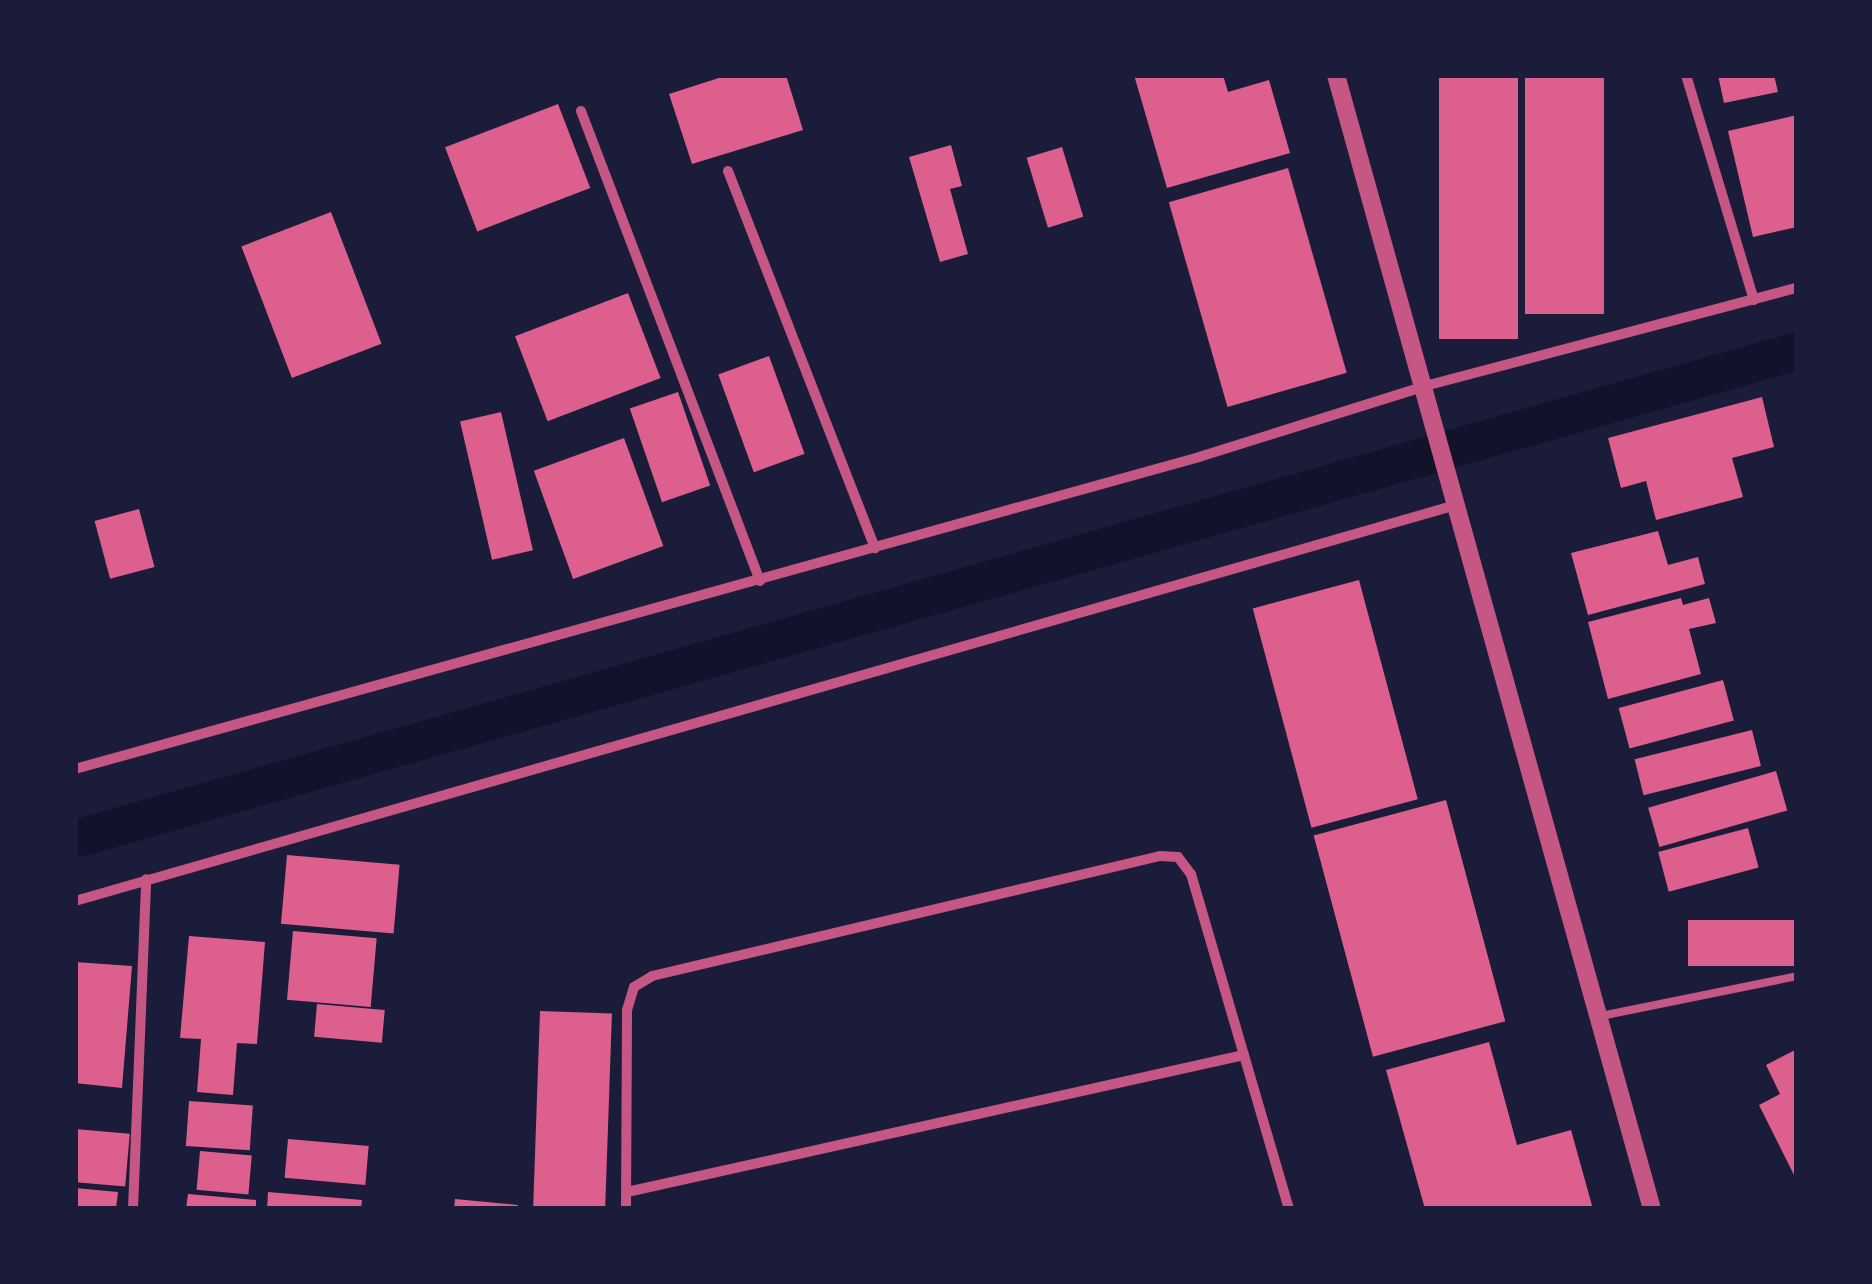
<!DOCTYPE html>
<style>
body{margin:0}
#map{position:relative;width:1872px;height:1284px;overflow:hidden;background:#1b1b3a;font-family:Commissioner,sans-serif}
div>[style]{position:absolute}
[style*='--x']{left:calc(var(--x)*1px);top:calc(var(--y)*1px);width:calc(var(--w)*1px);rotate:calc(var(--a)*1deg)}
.canal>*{height:38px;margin:-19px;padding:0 19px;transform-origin:19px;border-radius:19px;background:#12122b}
.building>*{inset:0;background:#dd5f8e;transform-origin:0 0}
.service>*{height:8px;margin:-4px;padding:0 4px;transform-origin:4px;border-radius:4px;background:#c65784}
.minor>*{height:10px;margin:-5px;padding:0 5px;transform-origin:5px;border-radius:5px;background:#c65784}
.tertiary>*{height:18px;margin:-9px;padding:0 9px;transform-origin:9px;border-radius:9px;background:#c65784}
span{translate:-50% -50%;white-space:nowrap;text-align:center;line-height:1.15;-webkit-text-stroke:8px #1b1b3a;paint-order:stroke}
.frame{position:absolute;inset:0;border:78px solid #1b1b3a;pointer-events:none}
</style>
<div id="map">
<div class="canal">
<i style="--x:75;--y:839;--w:1790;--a:-15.82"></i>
</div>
<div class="building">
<i style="clip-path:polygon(728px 75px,786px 75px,803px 130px,692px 164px,669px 94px)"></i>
<i style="clip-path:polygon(1134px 75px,1223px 75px,1228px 92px,1269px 80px,1290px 153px,1167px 188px)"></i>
<i style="left:1439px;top:75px;width:79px;height:264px"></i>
<i style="left:1525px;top:75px;width:79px;height:239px"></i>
<i style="clip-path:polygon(1718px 75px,1774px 75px,1778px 92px,1724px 103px)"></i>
<i style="left:558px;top:104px;width:90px;height:121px;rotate:69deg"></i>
<i style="clip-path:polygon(1797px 115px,1797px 227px,1753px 237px,1728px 131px)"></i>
<i style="clip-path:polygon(951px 145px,962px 186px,950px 189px,968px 254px,940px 262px,909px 157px)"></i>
<i style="left:1062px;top:147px;width:73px;height:37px;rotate:73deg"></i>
<i style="left:1288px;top:168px;width:213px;height:124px;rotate:74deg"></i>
<i style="left:331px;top:212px;width:141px;height:96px;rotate:69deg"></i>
<i style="left:628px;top:293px;width:91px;height:121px;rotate:69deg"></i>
<i style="left:769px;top:356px;width:104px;height:54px;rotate:70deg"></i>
<i style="left:678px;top:392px;width:99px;height:51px;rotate:71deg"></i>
<i style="clip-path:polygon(1762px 397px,1774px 447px,1732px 458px,1743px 497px,1656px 520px,1646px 481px,1621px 488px,1608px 438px)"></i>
<i style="left:501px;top:412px;width:142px;height:42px;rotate:77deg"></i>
<i style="left:624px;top:438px;width:115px;height:96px;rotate:70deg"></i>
<i style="left:139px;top:509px;width:60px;height:46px;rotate:75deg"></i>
<i style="clip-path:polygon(1658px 531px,1668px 565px,1698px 557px,1705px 584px,1588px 615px,1571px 553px)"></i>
<i style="left:1359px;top:580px;width:227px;height:110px;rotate:75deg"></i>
<i style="clip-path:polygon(1681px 598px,1683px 605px,1709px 598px,1716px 623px,1689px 629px,1701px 674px,1608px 699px,1588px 622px)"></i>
<i style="left:1723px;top:680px;width:42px;height:108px;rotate:75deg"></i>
<i style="left:1752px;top:730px;width:37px;height:121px;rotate:76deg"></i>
<i style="left:1776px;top:771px;width:41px;height:133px;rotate:74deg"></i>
<i style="left:1446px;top:800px;width:229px;height:137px;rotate:75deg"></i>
<i style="left:1748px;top:828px;width:41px;height:93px;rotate:75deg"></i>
<i style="left:287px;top:855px;width:113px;height:69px;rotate:5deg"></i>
<i style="left:1797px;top:920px;width:46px;height:109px;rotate:90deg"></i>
<i style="left:293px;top:931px;width:84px;height:69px;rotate:5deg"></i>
<i style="clip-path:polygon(189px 936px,265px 942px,257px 1044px,237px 1043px,233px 1095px,197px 1092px,201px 1039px,180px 1038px)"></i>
<i style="clip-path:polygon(75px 962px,132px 966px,122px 1088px,75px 1083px)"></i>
<i style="left:317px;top:1004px;width:68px;height:33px;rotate:5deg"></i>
<i style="left:540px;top:1011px;width:72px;height:198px;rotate:2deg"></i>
<i style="clip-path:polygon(1489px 1042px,1517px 1145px,1571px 1130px,1593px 1209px,1425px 1209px,1386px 1070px)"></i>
<i style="clip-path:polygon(1797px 1049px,1797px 1181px,1759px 1105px,1780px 1094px,1766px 1065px)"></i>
<i style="left:189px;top:1101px;width:64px;height:45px;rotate:4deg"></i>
<i style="left:75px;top:1129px;width:55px;height:53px;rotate:5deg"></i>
<i style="left:288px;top:1139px;width:81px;height:39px;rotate:5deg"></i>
<i style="left:200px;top:1151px;width:52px;height:39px;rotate:5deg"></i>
<i style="clip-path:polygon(75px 1188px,118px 1192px,116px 1209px,75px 1209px)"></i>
<i style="clip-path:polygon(268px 1192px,362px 1200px,361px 1209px,267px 1209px)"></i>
<i style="clip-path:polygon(188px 1194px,256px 1200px,256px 1209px,186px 1209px)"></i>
<i style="clip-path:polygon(455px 1199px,518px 1205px,518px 1209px,454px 1209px)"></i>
</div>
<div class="service">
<i style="--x:1601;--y:1016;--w:200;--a:-11.5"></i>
</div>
<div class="minor">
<i style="--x:1686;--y:75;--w:235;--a:73.2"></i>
<i style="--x:581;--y:111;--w:503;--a:69.15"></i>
<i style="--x:728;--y:171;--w:405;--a:68.7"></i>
<i style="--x:75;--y:769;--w:1166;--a:-15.51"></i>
<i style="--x:1199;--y:457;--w:237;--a:-17.4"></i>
<i style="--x:1425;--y:386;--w:385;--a:-14.8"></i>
<i style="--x:75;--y:901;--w:1437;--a:-16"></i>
<i style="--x:627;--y:1192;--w:632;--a:-12.52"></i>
<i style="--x:133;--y:1209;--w:330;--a:-87.7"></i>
<i style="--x:626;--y:1209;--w:199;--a:-89.7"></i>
<i style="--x:627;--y:1010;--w:24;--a:-73"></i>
<i style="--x:634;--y:987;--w:21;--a:-31"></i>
<i style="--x:652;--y:976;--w:522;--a:-13.29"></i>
<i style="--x:1160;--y:856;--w:18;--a:3"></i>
<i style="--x:1178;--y:857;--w:21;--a:53"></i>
<i style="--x:1191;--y:874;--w:349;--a:73.7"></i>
</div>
<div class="tertiary">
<i style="--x:1336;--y:75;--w:1177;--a:74.43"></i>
</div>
<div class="frame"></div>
</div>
